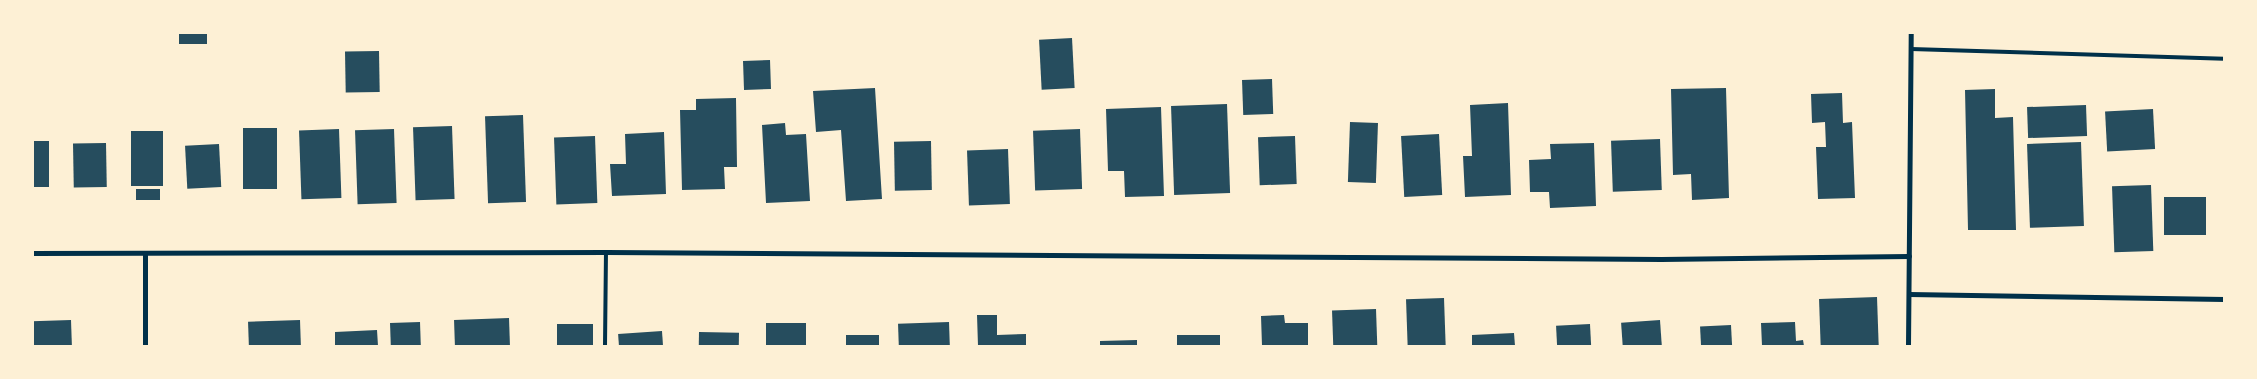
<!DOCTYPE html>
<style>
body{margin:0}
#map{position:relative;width:2257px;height:379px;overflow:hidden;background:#fdf0d5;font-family:Poppins,sans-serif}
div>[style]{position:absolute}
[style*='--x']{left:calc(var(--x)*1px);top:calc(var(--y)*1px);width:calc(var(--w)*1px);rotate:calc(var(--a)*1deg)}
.building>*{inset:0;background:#264d5e;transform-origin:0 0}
.service>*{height:4px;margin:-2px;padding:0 2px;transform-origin:2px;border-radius:2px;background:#003049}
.minor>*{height:5px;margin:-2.5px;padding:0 2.5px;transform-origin:2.5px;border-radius:2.5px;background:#003049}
span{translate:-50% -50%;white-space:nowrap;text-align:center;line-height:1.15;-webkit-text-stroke:5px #fdf0d5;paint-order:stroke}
.frame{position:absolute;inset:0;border:34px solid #fdf0d5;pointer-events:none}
</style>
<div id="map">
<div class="building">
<i style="left:179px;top:32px;width:28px;height:12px"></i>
<i style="left:1072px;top:38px;width:50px;height:33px;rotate:87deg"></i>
<i style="left:379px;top:51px;width:41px;height:34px;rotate:89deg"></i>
<i style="left:770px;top:60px;width:29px;height:27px;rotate:88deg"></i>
<i style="left:1272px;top:79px;width:35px;height:30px;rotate:88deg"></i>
<i style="clip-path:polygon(875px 88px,882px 199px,846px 201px,841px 130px,816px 132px,813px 91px)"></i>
<i style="clip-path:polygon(1726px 88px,1729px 198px,1692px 200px,1691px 174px,1673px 175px,1671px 89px)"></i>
<i style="clip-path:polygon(1995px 89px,1995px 118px,2013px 117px,2016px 230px,1968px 230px,1965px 90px)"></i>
<i style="clip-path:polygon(1842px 93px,1843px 123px,1852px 122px,1855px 198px,1818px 199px,1816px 147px,1826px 147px,1825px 122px,1812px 123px,1811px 94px)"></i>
<i style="clip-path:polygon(736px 98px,737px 167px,724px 167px,725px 189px,682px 190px,680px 110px,696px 110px,696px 99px)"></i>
<i style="clip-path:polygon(1508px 103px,1511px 195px,1465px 197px,1463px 156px,1472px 156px,1470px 105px)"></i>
<i style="left:1227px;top:104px;width:89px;height:56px;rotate:88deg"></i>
<i style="left:2086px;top:105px;width:31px;height:59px;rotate:88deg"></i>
<i style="clip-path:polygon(1161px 107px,1164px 196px,1125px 197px,1124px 171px,1108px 171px,1106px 109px)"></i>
<i style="left:2153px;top:109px;width:40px;height:48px;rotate:87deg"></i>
<i style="left:523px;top:115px;width:87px;height:38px;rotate:88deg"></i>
<i style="left:1350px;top:122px;width:28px;height:60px;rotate:2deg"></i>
<i style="clip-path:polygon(785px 123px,786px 135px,806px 134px,810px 201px,766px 203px,762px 125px)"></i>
<i style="left:452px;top:126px;width:73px;height:39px;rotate:88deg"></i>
<i style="left:243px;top:128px;width:34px;height:61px"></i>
<i style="left:339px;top:129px;width:69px;height:40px;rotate:88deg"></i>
<i style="left:394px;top:129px;width:74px;height:39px;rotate:88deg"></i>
<i style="left:1080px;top:129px;width:60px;height:47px;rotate:88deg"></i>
<i style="left:131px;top:131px;width:32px;height:55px"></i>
<i style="clip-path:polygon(664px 132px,666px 194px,612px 196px,610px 164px,626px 164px,625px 134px)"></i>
<i style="left:1439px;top:134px;width:61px;height:38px;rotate:87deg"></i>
<i style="left:595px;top:136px;width:67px;height:41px;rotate:88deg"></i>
<i style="left:1295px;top:136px;width:48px;height:37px;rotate:88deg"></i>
<i style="left:1660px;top:139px;width:51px;height:49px;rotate:88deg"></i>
<i style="left:32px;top:141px;width:17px;height:46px"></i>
<i style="left:931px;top:141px;width:49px;height:37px;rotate:89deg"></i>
<i style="left:2081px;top:142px;width:84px;height:54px;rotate:88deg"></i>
<i style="left:106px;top:143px;width:44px;height:33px;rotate:89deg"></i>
<i style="clip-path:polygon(1594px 143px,1596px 206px,1550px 208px,1549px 192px,1530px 192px,1529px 160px,1551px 159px,1550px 144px)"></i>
<i style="left:219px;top:144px;width:43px;height:34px;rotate:87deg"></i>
<i style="left:1008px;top:149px;width:55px;height:41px;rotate:88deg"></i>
<i style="left:2151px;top:185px;width:66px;height:39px;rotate:88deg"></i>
<i style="left:160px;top:189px;width:11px;height:24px;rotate:90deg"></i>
<i style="left:2164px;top:197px;width:42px;height:38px"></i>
<i style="left:1877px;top:297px;width:49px;height:58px;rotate:88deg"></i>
<i style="left:1444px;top:298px;width:48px;height:38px;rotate:88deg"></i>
<i style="left:1376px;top:309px;width:37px;height:44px;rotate:88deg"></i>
<i style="clip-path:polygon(977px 315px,997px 315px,997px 335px,1026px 334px,1026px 346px,978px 346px)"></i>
<i style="clip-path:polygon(1284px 315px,1285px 323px,1308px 323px,1308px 346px,1262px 346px,1261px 316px)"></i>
<i style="left:509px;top:318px;width:28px;height:55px;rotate:88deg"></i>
<i style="left:71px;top:320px;width:26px;height:39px;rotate:88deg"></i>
<i style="left:300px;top:320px;width:26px;height:52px;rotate:88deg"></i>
<i style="left:1660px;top:320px;width:26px;height:39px;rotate:86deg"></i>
<i style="left:420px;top:322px;width:24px;height:30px;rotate:88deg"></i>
<i style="left:949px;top:322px;width:24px;height:51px;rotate:88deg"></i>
<i style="clip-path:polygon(1795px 322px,1796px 341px,1803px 340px,1804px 346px,1762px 346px,1761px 323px)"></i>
<i style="left:766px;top:323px;width:40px;height:23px"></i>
<i style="left:593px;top:324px;width:22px;height:36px;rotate:90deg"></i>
<i style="left:1590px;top:324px;width:22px;height:34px;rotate:87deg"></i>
<i style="left:1731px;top:325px;width:21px;height:31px;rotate:87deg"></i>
<i style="clip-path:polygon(377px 330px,378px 346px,335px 346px,335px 332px)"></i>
<i style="left:662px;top:331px;width:15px;height:44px;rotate:86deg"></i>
<i style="left:699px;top:332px;width:40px;height:14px;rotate:1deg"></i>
<i style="clip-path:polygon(1514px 333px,1515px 346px,1472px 346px,1472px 335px)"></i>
<i style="left:879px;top:335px;width:11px;height:33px;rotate:90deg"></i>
<i style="left:1220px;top:335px;width:11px;height:43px;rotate:90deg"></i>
<i style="clip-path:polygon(1137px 340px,1137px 346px,1100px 346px,1100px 341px)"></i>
</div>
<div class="service">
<i style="--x:1911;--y:49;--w:313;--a:1.8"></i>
<i style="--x:605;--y:346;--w:94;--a:-89.4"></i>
</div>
<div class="minor">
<i style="--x:32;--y:253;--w:574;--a:-0.1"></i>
<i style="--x:606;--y:252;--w:1055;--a:0.38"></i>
<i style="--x:1661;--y:259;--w:248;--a:-0.7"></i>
<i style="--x:145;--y:254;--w:92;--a:90"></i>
<i style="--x:1909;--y:294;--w:315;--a:0.9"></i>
<i style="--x:1908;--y:346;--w:314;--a:-89.5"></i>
</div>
<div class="frame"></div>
</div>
